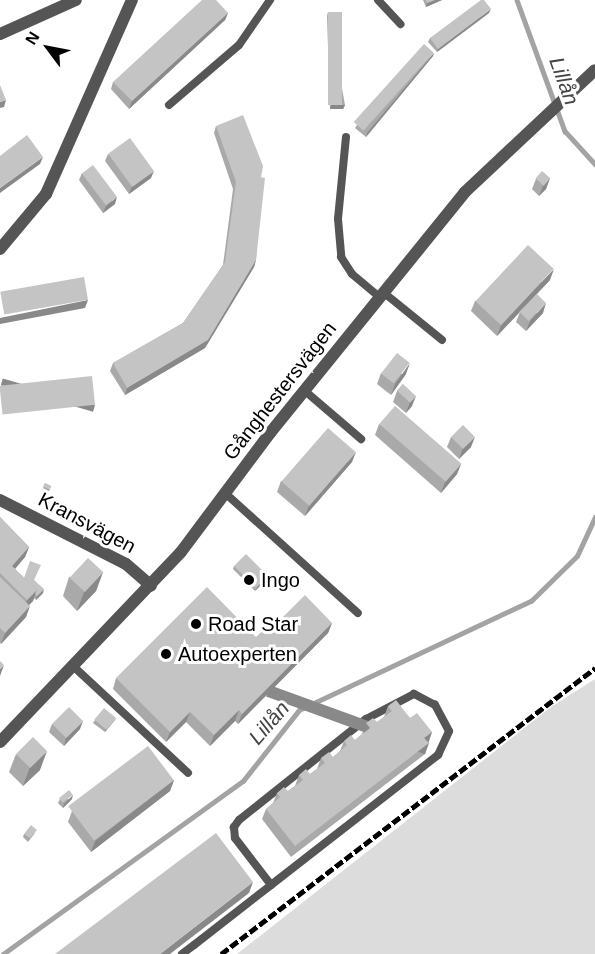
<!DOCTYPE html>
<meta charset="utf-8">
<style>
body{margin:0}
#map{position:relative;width:595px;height:954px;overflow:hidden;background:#fff;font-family:Arial,sans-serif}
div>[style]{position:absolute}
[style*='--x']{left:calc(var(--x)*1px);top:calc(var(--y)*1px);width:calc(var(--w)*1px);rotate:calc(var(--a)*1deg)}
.green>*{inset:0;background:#dcdcdc}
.stream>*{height:4.5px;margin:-2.25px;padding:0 2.25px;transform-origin:2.25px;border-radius:2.25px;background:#a3a3a3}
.service>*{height:8px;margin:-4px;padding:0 4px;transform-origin:4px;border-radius:4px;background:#555}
.minor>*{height:12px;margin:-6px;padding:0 6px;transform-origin:6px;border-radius:6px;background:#555}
.tertiary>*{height:12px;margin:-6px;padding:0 6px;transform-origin:6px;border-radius:6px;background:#555}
.rail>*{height:4.5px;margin-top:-2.25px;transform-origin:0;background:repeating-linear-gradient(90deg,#000 0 9px,transparent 0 12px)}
.wall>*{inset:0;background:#a9a9a9}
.shaded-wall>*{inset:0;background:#898989;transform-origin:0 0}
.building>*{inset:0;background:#c4c4c4;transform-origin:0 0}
.dots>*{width:16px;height:16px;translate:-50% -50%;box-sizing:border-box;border:3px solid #fff;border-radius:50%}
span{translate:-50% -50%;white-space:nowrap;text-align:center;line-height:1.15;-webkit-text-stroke:6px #fff;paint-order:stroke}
.street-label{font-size:20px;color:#000}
.poi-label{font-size:20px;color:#000}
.left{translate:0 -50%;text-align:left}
.water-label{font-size:21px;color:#444;font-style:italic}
.north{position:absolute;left:18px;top:18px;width:60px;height:60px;-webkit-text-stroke:4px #fff;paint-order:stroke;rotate:302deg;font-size:16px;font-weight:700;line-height:24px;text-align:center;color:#000}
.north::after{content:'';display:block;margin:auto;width:21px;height:27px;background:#000;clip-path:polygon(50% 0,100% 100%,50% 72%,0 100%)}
</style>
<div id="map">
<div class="green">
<i style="clip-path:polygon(595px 679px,595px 954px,237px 954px,551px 707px)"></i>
</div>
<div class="stream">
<i style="--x:517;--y:0;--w:140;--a:69.9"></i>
<i style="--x:565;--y:131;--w:45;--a:47.7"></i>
<i style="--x:3;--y:954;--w:296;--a:-35.8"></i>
<i style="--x:243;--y:781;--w:90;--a:-51.7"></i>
<i style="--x:299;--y:710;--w:256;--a:-25.2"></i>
<i style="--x:531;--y:601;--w:64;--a:-44.4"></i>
<i style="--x:577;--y:556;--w:43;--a:-65.2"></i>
</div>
<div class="service">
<i style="--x:378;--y:0;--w:33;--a:47"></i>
<i style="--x:169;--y:105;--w:92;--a:-40.6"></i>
<i style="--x:239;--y:45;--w:55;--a:-55.4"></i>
<i style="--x:346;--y:137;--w:82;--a:95.6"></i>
<i style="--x:338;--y:219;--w:38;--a:85"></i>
<i style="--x:341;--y:257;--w:20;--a:57"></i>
<i style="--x:352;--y:274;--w:35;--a:40"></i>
<i style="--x:383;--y:292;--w:76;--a:39.1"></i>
<i style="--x:305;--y:391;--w:74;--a:40.6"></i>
<i style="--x:225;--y:493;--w:179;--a:42.1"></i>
<i style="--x:73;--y:666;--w:157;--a:42.9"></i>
<i style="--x:182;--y:954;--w:15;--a:-37"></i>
<i style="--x:194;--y:945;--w:98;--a:-37.9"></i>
<i style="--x:271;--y:885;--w:212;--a:-37.9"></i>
<i style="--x:438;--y:755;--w:26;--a:-65"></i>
<i style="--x:449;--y:731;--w:30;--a:-118"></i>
<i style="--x:435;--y:705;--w:24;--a:-152"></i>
<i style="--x:414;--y:694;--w:54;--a:152.5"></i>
<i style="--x:366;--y:719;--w:162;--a:141.5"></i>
<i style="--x:239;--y:820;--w:9;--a:126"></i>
<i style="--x:234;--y:827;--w:11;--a:85"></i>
<i style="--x:235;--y:838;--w:59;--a:52.5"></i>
</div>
<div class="minor">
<i style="--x:0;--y:34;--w:83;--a:-24.1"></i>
<i style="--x:0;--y:249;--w:72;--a:-50.1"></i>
<i style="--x:46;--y:194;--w:212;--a:-66.1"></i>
<i style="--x:0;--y:500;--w:141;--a:26.9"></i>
<i style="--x:126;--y:564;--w:33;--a:41"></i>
</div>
<div class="tertiary">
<i style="--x:0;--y:742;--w:262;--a:-46.4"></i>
<i style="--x:181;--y:552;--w:149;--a:-53.2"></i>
<i style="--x:270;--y:433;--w:310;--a:-51"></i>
<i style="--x:465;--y:192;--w:178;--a:-43.2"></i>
</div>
<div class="rail">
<i style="--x:221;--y:954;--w:471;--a:-37.4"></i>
</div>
<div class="wall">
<i style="clip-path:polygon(423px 0,442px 0,426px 7px)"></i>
<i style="clip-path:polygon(328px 12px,345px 105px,343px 109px,330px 109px,327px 16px)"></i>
<i style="clip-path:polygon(228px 13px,225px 20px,129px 109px,111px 89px,113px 82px)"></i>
<i style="clip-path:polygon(489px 13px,437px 52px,428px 42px,430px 38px)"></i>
<i style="clip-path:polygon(434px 53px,433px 56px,366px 137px,355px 128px,357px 125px)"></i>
<i style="clip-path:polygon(216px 126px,261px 177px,256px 260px,254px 267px,205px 348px,125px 395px,110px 371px,113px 363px,183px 323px,223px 265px,233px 189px,214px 133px)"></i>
<i style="clip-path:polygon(108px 154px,151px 178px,129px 194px,105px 161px)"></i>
<i style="clip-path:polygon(82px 173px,115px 204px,103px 213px,79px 180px)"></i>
<i style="clip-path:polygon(550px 178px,546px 189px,539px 196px,532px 189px,536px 179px)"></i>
<i style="clip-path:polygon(550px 280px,497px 336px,471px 311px,475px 301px)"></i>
<i style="clip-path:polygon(520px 312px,543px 313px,526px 331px,516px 322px)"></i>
<i style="clip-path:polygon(381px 373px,406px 374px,391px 395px,377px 384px)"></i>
<i style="clip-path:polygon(403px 384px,412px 406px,406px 413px,393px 402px,397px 391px)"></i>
<i style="clip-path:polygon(379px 424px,461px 464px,457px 474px,441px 493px,375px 435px)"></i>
<i style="clip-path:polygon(451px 437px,471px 447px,459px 459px,447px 447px)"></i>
<i style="clip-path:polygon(352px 462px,305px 516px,277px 492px,281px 481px)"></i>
<i style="clip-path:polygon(45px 483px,51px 486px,48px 494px,42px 491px)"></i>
<i style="clip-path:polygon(0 517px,29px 547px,25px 557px,15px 569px,24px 578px,34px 580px,43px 593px,36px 600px,34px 598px,33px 601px,29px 605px,26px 617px,1px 644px,0 643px)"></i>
<i style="clip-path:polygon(234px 566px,268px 576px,267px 579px,255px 591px,233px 569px)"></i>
<i style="clip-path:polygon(103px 572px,96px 591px,77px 611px,63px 596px,69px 577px)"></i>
<i style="clip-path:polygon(332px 623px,328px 633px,238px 724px,235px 721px,210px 746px,186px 722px,166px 742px,113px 689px,116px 678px,256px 637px)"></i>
<i style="clip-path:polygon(388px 706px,432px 732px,425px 754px,291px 857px,262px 819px,266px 809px,273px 803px,277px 793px,288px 791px,295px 786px,299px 775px,310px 774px,317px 769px,321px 758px,333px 757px,340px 751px,344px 741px,355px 740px,362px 734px,366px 723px,377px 722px,384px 717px)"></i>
<i style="clip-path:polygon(116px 718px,114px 721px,105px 732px,93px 723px,95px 720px)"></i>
<i style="clip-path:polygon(52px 724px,80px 729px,64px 746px,49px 732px)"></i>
<i style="clip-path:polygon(16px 754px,40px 770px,23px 786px,9px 772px)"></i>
<i style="clip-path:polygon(174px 780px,170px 791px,91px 852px,68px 822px,72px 811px)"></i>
<i style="clip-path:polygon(60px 799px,72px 799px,63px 808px,58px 803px)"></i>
<i style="clip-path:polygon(35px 833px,28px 842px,23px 837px,24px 834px)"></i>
</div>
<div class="shaded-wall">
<i style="clip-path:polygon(435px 0,442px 0,426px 7px,427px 3px)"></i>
<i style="clip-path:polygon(491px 9px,489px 13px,437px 52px,438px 49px)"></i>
<i style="clip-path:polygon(228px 13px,225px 20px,129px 109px,132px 101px)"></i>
<i style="clip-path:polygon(434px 53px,433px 56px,366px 137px,367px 133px)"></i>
<i style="clip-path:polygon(6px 100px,4px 107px,0 108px,0 102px)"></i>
<i style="clip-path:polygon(331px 105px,345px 105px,343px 109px,330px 109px)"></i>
<i style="clip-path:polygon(43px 157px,40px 164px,0 193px,0 188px)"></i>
<i style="clip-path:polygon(154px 171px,151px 178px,129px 194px,132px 186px)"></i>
<i style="clip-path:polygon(550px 178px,546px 189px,539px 196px,543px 186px)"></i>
<i style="clip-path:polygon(117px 197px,115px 204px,103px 213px,106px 206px)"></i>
<i style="clip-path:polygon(256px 260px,254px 267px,205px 348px,125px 395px,127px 388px)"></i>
<i style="clip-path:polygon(554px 269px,550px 280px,497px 336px,501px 325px)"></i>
<i style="clip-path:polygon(88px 300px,85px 308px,0 324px,0 318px)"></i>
<i style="clip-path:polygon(546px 303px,543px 313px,526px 331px,530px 321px)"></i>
<i style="clip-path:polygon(410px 363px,406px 374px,391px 395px,395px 384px)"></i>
<i style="clip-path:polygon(416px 396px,412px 406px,406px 413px,410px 402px)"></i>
<i style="left:95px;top:405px;width:7px;height:96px;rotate:106deg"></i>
<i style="clip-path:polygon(475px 437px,471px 447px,459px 459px,463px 448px)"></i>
<i style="clip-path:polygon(356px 452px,352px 462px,305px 516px,309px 505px)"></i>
<i style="clip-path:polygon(461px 464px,457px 474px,441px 493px,445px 482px)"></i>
<i style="clip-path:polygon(29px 547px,25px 557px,8px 577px,12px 566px)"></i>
<i style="clip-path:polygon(103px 572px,96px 591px,77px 611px,84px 592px)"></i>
<i style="clip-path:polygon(268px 576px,267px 579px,255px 591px,257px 587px)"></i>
<i style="clip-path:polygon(44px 589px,43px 593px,36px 600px,37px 596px)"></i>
<i style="clip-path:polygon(37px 590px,33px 601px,23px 611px,27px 600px)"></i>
<i style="clip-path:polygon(30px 606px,26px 617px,1px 644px,5px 633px)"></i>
<i style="clip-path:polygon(332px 623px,328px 633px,238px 724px,242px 714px)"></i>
<i style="clip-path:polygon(4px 665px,0 676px,0 669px)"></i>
<i style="clip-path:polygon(239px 710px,235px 721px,210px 746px,214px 735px)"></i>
<i style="clip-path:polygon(190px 712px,186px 722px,166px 742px,170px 732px)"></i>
<i style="clip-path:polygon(116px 718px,114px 721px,105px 732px,106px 729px)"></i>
<i style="clip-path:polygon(83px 721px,80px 729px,64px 746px,66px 738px)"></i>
<i style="clip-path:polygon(432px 732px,428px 743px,424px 738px)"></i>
<i style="left:429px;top:743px;width:12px;height:169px;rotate:110deg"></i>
<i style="clip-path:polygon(47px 751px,40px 770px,23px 786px,30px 767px)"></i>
<i style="clip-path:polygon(174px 780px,170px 791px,91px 852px,95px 841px)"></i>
<i style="clip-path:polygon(73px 795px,72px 799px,63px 808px,64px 804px)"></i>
<i style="clip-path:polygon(253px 882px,249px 893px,170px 954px,160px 954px)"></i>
</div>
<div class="building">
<i style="clip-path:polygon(202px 0,216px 0,228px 13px,132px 101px,113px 82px)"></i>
<i style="clip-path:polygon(426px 0,435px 0,427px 3px)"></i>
<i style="clip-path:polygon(481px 0,484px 0,491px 9px,438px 49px,430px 38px)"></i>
<i style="left:328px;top:12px;width:14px;height:93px"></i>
<i style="left:424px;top:44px;width:13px;height:105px;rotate:42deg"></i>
<i style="clip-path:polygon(0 85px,6px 100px,0 102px)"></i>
<i style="clip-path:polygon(243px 115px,263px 166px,261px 177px,265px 178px,256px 260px,208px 340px,127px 388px,113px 363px,183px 323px,225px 262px,236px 182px,216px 126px)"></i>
<i style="clip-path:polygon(27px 135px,43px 157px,0 188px,0 156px)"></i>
<i style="left:130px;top:138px;width:41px;height:27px;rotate:54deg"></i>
<i style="left:93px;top:165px;width:40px;height:14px;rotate:53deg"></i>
<i style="left:542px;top:171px;width:11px;height:10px;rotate:41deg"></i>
<i style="left:528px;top:245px;width:35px;height:77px;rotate:43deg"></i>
<i style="left:84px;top:277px;width:23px;height:85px;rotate:80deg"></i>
<i style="left:537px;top:294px;width:13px;height:25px;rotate:45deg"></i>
<i style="left:397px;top:353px;width:16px;height:26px;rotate:38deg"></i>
<i style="left:92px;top:376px;width:29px;height:93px;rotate:84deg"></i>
<i style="left:403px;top:384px;width:18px;height:9px;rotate:43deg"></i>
<i style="left:395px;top:406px;width:88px;height:24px;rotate:41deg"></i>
<i style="left:463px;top:425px;width:17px;height:17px;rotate:45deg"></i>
<i style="left:328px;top:428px;width:37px;height:71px;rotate:41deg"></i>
<i style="left:45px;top:483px;width:7px;height:4px;rotate:27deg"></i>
<i style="clip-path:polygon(0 517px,29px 547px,12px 566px,37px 590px,27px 600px,0 573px)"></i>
<i style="left:246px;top:554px;width:31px;height:17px;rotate:45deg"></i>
<i style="left:88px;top:558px;width:21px;height:27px;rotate:43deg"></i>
<i style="clip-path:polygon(30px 561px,41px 565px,34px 580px,44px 589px,37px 596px,35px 594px,37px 590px,24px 578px)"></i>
<i style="clip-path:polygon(0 577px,30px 606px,5px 633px,0 628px)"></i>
<i style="clip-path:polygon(207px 587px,256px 637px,271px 623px,274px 626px,305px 595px,332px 623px,242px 714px,239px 710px,214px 735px,190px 712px,170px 732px,116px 678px)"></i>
<i style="clip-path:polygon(0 661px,4px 665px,0 669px)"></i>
<i style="clip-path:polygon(396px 700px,410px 718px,417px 713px,432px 732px,424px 738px,429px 743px,295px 846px,266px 809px,280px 797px,277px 793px,284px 787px,288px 791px,303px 780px,299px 775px,306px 769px,310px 774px,325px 763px,321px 758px,329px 752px,333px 757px,347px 745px,344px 741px,351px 735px,355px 740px,370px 728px,366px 723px,373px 718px,377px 722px,392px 711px,388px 706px)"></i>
<i style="left:69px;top:707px;width:20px;height:24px;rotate:45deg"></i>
<i style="left:104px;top:708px;width:16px;height:15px;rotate:40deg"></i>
<i style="left:33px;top:737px;width:20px;height:24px;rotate:45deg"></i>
<i style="left:148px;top:746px;width:43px;height:100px;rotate:53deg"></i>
<i style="left:69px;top:790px;width:6px;height:13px;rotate:51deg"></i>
<i style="clip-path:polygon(31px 825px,37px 830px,30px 838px,24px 834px)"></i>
<i style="clip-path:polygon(216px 833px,253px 882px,160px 954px,55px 954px)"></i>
</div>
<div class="dots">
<i style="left:249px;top:580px;background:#000"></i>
<i style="left:196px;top:624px;background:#000"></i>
<i style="left:166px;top:654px;background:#000"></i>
</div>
<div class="street-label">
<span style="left:280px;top:391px;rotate:-52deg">Gånghestersvägen</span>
<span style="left:87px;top:523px;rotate:28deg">Kransvägen</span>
</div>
<div class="poi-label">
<span class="left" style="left:261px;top:580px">Ingo</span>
<span class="left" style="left:208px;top:624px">Road Star</span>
<span class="left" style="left:178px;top:654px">Autoexperten</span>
</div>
<div class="water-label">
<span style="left:564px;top:81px;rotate:70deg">Lillån</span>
<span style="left:269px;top:723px;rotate:-49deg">Lillån</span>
</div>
<div class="north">N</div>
</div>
